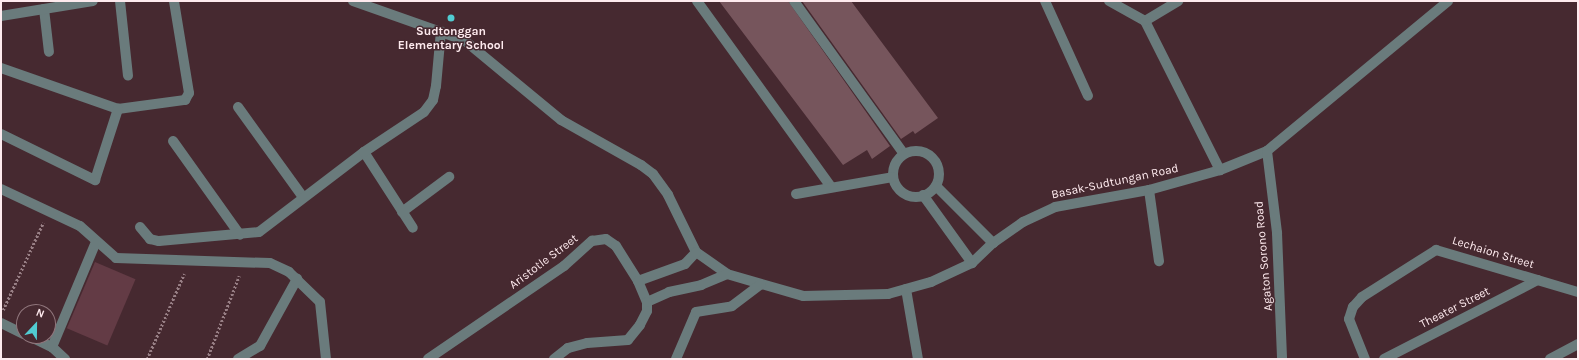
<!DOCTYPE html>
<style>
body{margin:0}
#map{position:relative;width:1579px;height:360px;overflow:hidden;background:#462930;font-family:Karla,sans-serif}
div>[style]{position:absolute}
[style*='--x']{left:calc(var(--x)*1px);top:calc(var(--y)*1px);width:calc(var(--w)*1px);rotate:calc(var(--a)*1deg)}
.green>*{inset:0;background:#633b45;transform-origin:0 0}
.building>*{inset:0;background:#76555c}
.path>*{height:2.5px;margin-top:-1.25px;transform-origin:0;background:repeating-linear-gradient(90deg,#987f85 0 2px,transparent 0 4px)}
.minor>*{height:10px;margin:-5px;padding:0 5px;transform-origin:5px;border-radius:5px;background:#6a7b7c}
.minor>.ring{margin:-5px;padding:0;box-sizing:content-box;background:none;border:10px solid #6a7b7c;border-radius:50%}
.dots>*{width:11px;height:11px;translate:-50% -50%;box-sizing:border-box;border:2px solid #462930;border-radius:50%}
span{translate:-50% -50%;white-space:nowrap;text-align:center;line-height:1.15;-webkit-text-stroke:3px #462930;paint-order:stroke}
.poi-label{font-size:12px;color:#feeaee;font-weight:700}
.street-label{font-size:12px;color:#feeaee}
.frame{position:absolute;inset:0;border:2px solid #feeaee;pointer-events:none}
.north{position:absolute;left:16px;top:304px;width:40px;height:40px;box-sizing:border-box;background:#462930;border:1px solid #90767c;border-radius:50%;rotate:22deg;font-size:11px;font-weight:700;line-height:16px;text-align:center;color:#feeaee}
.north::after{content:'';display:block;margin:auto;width:14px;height:18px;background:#51ccd2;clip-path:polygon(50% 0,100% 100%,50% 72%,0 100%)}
</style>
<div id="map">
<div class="green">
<i style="left:95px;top:262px;width:44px;height:72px;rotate:23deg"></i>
</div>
<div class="building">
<i style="clip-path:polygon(719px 1px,788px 1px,890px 146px,872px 159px,867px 150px,843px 165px)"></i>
<i style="clip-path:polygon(802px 1px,851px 1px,938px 118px,915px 134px,913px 131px,901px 139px)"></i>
</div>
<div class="path">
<i style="--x:3;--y:310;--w:96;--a:-65.3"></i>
<i style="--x:147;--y:359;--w:93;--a:-66.5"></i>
<i style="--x:207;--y:359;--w:89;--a:-68.9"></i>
</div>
<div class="minor">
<i style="--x:120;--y:1;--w:75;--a:83.9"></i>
<i style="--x:353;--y:1;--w:118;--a:19.4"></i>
<i style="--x:464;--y:40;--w:126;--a:39.5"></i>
<i style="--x:561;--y:120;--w:92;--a:29.4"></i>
<i style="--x:641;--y:165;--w:15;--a:37"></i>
<i style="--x:653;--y:174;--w:26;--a:54"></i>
<i style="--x:668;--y:195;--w:64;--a:63.8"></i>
<i style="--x:696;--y:252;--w:38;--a:35"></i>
<i style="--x:727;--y:274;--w:79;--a:16.1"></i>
<i style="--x:803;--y:296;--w:85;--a:-1.3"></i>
<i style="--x:888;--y:294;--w:45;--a:-15.6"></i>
<i style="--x:931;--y:282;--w:45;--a:-24.9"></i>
<i style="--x:972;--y:263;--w:29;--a:-44"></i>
<i style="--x:993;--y:243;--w:37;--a:-35"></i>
<i style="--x:1023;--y:222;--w:35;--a:-25"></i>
<i style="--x:1055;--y:207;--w:96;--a:-10.3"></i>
<i style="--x:1149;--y:190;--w:74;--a:-15.7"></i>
<i style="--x:1220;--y:170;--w:51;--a:-22"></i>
<i style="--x:1267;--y:151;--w:235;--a:-39.6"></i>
<i style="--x:697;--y:1;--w:229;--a:54.2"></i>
<i style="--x:794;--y:1;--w:188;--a:54.3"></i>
<i style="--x:1045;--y:1;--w:104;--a:65.6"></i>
<i style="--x:1109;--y:1;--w:41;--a:29.1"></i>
<i style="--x:1145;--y:21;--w:167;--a:63.3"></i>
<i style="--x:44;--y:9;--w:43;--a:83.4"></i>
<i style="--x:1;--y:16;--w:93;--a:-9.3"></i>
<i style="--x:1145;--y:21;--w:39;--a:-31"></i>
<i style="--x:1;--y:68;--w:124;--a:19.3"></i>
<i style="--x:118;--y:109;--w:68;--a:-7.7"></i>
<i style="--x:185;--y:100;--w:8;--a:-60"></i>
<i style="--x:189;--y:93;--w:93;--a:-99.3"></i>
<i style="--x:238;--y:107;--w:111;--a:54.2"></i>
<i style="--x:1;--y:134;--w:105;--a:26.1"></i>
<i style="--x:95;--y:180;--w:75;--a:-72.1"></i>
<i style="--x:173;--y:141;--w:115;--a:54.5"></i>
<i style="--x:1267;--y:151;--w:83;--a:83"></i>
<i style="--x:1277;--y:233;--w:126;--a:87.7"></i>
<i class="ring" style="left:893px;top:151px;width:36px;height:36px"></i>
<i style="--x:364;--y:152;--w:90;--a:57.2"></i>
<i style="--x:936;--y:186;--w:81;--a:45"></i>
<i style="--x:1;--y:189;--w:87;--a:25.1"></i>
<i style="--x:80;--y:226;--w:48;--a:41.6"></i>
<i style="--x:116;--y:258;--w:154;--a:1.9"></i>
<i style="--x:270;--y:263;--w:21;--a:25"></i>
<i style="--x:289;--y:272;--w:43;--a:44.1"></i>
<i style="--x:320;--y:302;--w:57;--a:84"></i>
<i style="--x:1149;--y:190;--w:72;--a:82"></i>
<i style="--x:796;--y:194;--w:98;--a:-9.9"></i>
<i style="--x:923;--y:195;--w:84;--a:54.2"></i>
<i style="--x:402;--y:212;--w:59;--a:-36.7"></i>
<i style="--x:140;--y:227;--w:16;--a:50"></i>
<i style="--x:150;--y:239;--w:9;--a:13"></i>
<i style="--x:159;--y:241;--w:100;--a:-5.1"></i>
<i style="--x:259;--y:232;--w:132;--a:-37.3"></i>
<i style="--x:364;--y:152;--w:72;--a:-33.7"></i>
<i style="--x:424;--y:112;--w:15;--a:-53"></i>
<i style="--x:433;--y:100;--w:14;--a:-78"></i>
<i style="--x:436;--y:86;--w:55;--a:-84.8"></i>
<i style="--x:638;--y:281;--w:50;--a:-19.9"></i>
<i style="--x:685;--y:264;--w:16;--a:-47"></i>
<i style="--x:906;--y:289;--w:71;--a:80.3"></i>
<i style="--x:647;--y:302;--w:24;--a:-24"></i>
<i style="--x:669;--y:292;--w:33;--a:-12"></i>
<i style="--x:701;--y:285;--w:28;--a:-23"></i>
<i style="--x:1;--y:323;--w:25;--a:26"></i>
<i style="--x:29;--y:336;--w:25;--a:26"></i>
<i style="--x:52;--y:347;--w:18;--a:43"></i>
<i style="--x:52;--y:347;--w:114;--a:-67.3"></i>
<i style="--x:238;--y:359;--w:26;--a:-31"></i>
<i style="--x:260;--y:346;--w:77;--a:-61.1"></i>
<i style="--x:428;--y:359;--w:165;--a:-34.4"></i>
<i style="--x:564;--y:266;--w:38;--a:-42"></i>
<i style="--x:592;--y:241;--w:14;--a:-8"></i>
<i style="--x:606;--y:239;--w:12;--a:35"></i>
<i style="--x:616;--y:246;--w:41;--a:57.8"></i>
<i style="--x:638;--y:281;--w:23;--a:67"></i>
<i style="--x:647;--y:302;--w:9;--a:90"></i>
<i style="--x:647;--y:311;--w:16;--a:117"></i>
<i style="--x:640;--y:325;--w:19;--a:129"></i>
<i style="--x:628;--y:340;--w:41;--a:175.8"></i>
<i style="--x:587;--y:343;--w:20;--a:165"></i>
<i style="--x:568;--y:348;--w:18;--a:142"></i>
<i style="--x:676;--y:359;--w:51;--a:-66.9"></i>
<i style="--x:696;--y:312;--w:36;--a:-9"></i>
<i style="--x:732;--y:306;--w:36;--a:-37"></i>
<i style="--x:1365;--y:359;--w:43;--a:-111.8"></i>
<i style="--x:1349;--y:319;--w:13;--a:-72"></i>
<i style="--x:1353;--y:307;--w:13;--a:-48"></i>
<i style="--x:1362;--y:297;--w:88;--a:-32.4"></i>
<i style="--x:1436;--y:250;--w:148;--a:16.5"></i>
<i style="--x:1384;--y:359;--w:173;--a:-27.2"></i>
<i style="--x:1550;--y:359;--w:32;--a:-28"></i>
</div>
<div class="dots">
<i style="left:451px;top:18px;background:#51ccd2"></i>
</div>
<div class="poi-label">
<span style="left:451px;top:39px">Sudtonggan<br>Elementary School</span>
</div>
<div class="street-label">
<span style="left:1115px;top:182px;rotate:-12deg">Basak-Sudtungan Road</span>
<span style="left:1493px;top:253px;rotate:17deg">Lechaion Street</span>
<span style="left:1264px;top:256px;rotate:-95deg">Agaton Sorono Road</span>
<span style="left:544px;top:262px;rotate:-37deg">Aristotle Street</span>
<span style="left:1455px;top:308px;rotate:-27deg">Theater Street</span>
</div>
<div class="frame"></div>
<div class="north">N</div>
</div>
